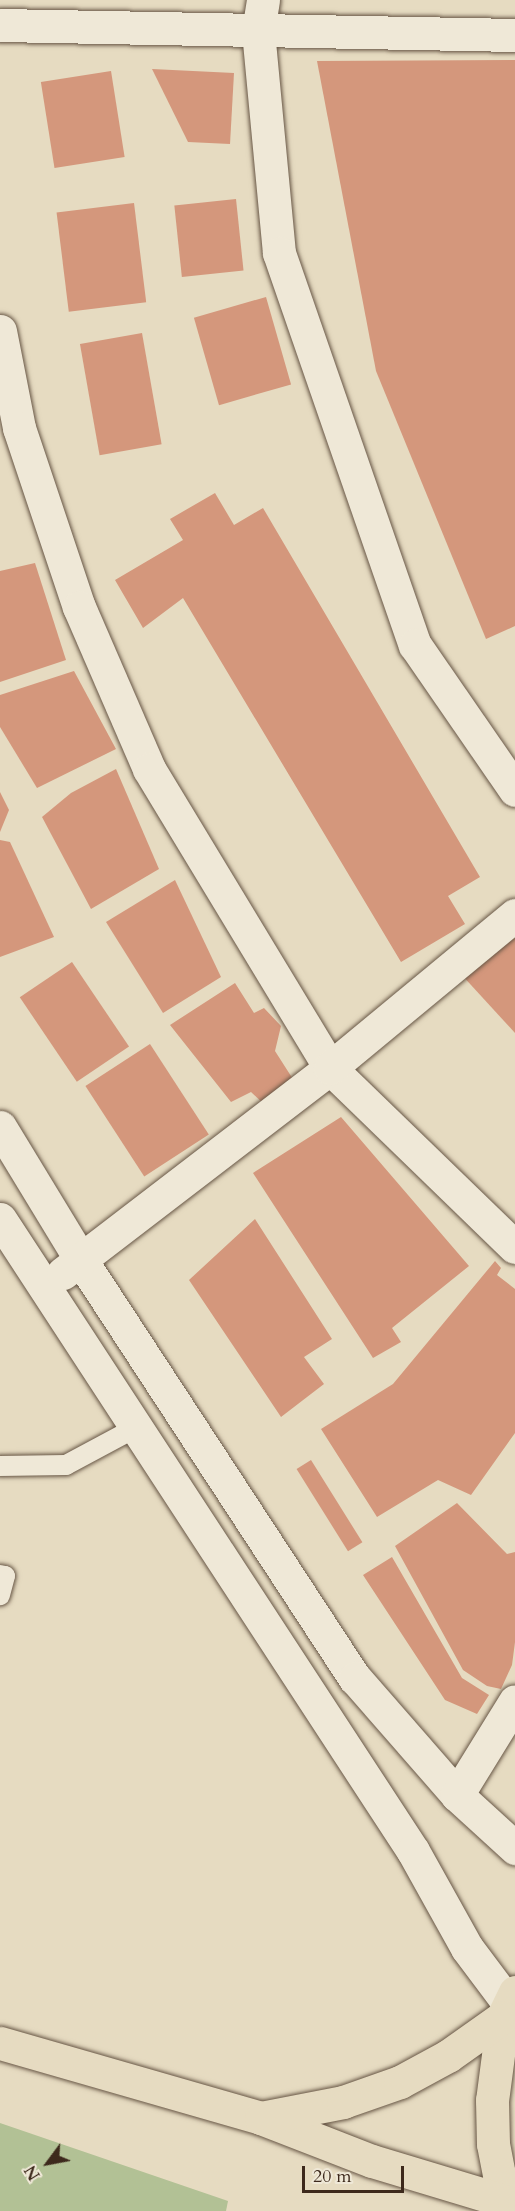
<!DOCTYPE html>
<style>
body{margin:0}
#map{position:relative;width:515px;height:2211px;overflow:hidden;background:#e6dbc1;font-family:Cardo,serif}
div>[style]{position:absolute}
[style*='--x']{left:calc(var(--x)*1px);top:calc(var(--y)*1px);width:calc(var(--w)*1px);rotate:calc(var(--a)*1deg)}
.green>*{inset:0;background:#b2c195}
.building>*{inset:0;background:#d4977c;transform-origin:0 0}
.roads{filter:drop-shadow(0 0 2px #675645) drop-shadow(0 0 2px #675645)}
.service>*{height:20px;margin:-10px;padding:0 10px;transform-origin:10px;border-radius:10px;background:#efe8d7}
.minor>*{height:33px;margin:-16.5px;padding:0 16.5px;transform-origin:16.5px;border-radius:16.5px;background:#efe8d7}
.primary>*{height:33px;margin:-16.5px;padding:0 16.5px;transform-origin:16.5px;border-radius:16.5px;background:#e6dbc1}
span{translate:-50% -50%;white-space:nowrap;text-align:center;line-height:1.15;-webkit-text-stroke:4.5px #efe8d7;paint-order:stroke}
.north{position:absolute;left:18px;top:2133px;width:60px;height:60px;-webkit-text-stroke:4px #efe8d7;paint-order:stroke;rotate:238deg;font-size:16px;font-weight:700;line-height:24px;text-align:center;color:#3d291c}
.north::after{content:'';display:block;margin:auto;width:21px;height:27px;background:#3d291c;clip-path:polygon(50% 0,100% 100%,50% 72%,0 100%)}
.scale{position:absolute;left:302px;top:2166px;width:102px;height:27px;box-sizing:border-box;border:3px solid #3d291c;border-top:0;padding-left:8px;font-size:18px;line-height:21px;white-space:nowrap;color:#3d291c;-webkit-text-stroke:4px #efe8d7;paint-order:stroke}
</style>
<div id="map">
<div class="green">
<i style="clip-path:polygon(0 2123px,228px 2201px,226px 2211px,0 2211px)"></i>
</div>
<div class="building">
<i style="clip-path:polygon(515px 60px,515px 626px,486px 639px,376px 371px,317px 61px)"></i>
<i style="clip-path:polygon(152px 69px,234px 73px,230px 144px,188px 142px)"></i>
<i style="left:111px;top:71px;width:87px;height:71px;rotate:81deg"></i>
<i style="left:236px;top:199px;width:72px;height:62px;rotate:84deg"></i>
<i style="left:134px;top:203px;width:100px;height:78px;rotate:83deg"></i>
<i style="left:266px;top:297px;width:91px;height:75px;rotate:74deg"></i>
<i style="left:142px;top:333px;width:113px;height:63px;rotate:80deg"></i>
<i style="clip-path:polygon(215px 493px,234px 525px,263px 508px,480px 877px,448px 896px,465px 924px,401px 962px,183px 598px,143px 628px,115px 580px,183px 540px,170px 519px)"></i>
<i style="clip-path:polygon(35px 563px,66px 660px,0 682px,0 571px)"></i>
<i style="clip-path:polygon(74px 671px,116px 749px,37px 788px,0 727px,0 695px)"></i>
<i style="clip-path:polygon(116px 769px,159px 869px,91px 909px,42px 817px,71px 793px)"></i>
<i style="clip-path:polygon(0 792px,9px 810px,0 832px)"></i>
<i style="clip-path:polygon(0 840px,10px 842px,54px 937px,0 957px)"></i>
<i style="clip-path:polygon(175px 880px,221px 977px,163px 1013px,106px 922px)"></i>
<i style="clip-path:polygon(515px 938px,515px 1033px,460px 973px)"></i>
<i style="left:72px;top:962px;width:102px;height:63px;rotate:56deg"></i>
<i style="clip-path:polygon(235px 983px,254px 1013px,264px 1008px,281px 1026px,275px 1051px,298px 1087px,269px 1109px,251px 1092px,231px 1102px,170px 1025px)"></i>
<i style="left:150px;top:1044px;width:108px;height:77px;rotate:57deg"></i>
<i style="clip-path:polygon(341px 1117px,469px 1266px,392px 1328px,401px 1342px,373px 1358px,253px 1173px)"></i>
<i style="clip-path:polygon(255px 1219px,332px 1339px,304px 1357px,324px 1384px,281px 1417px,189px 1280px)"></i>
<i style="clip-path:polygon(495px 1261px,501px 1268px,497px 1275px,515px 1289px,515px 1433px,471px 1495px,438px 1480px,377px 1517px,321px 1429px,393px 1384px)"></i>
<i style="left:311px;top:1460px;width:97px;height:17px;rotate:58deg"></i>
<i style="clip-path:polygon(457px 1503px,507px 1554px,515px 1552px,515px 1642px,512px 1665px,501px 1689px,487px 1686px,463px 1670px,395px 1546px)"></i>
<i style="clip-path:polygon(392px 1557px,462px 1678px,489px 1695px,477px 1714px,445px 1700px,363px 1575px)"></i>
</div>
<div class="roads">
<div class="service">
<i style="--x:0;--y:1466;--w:66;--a:-0.9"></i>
<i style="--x:66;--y:1465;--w:81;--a:-28.2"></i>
<i style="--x:0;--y:1575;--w:5;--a:11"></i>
<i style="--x:5;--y:1576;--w:20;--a:105"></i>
</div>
<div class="minor">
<i style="--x:263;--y:0;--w:31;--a:99"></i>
<i style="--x:258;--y:31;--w:223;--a:84.6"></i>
<i style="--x:279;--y:253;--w:415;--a:70.9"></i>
<i style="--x:415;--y:645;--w:176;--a:55.4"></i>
<i style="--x:0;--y:25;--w:515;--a:1.11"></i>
<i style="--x:0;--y:331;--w:99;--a:78.9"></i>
<i style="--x:19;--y:428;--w:189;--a:71.5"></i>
<i style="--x:79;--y:607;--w:176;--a:66.6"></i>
<i style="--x:149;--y:769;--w:350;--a:58.8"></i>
<i style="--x:330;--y:1068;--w:257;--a:44.1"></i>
<i style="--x:0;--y:1127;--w:156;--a:58.7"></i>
<i style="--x:81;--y:1260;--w:500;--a:56.8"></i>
<i style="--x:355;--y:1678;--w:155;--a:48.9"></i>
<i style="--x:457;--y:1795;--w:79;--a:42.4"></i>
<i style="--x:0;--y:1219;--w:755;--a:56.84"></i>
<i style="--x:413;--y:1851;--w:111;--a:60.9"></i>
<i style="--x:467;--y:1948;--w:70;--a:53.1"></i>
<i style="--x:63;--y:1273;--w:337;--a:-37.5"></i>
<i style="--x:330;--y:1068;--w:240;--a:-39.6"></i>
<i style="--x:457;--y:1795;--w:110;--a:-58.3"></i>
</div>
<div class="primary">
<i style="--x:515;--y:1992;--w:28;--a:116"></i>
<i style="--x:503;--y:2017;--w:84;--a:97.5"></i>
<i style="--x:492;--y:2100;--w:44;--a:88.7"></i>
<i style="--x:493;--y:2144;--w:31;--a:79"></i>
<i style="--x:499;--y:2174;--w:34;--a:62"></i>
<i style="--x:0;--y:2043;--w:272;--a:16"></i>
<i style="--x:261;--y:2118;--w:119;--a:21.2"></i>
<i style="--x:372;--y:2161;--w:148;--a:16.8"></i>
<i style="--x:261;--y:2118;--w:84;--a:-11"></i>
<i style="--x:343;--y:2102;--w:60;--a:-19.3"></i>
<i style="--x:400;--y:2082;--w:55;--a:-28.4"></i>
<i style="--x:448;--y:2056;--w:67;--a:-35.3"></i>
</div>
</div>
<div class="north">N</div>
<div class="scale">20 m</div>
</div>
